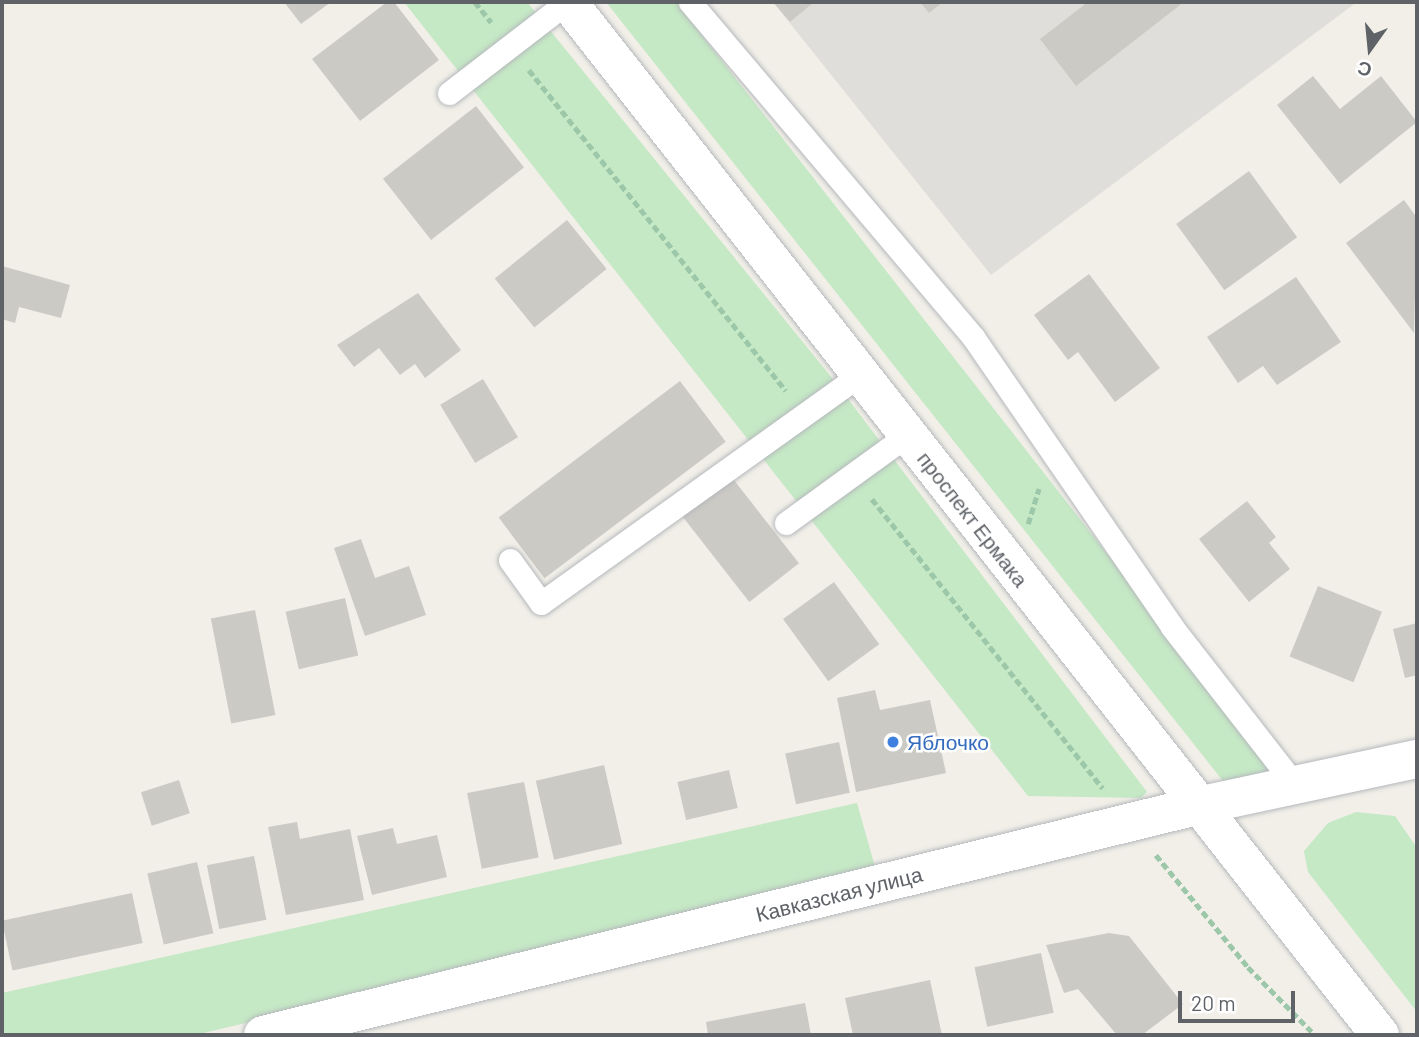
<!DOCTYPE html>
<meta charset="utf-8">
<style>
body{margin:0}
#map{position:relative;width:1419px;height:1037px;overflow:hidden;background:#f1efe8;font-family:Barlow,sans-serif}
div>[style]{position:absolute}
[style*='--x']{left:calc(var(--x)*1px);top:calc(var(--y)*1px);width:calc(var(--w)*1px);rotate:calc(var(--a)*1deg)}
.industrial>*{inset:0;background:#e0deda}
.green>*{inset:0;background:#c5e8c5}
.building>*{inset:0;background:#cccac5;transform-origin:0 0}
.path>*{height:4.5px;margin-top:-2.25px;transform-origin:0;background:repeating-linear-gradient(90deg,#9cc7a9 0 7px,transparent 0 10.5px)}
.roads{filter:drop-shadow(0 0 2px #b5b8bc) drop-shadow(0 0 2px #b5b8bc)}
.service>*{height:23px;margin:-11.5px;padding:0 11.5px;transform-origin:11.5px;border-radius:11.5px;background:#fff}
.minor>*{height:38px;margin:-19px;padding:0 19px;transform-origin:19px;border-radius:19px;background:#fff}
.tertiary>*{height:38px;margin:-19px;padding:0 19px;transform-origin:19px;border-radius:19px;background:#fff}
.dots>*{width:19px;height:19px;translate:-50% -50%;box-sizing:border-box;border:4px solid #fff;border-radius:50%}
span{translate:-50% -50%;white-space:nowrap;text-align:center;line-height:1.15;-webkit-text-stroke:5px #fff;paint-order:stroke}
.street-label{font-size:21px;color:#5f6368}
.shop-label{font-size:21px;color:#366cbe}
.left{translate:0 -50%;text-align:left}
.frame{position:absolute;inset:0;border:4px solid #5f6368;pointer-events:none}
.north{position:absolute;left:1335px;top:14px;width:70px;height:70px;-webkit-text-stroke:5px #fff;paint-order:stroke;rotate:195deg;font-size:19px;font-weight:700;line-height:28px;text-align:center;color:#5f6368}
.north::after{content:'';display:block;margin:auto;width:24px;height:32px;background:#5f6368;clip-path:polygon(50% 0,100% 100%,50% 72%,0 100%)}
.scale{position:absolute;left:1178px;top:991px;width:117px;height:32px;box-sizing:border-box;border:4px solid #5f6368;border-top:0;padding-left:9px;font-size:21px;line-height:24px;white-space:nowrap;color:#5f6368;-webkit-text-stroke:5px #fff;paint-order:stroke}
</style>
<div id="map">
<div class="industrial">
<i style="clip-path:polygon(773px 2px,1357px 2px,991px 275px)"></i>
</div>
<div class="green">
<i style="clip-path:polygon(404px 2px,527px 2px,832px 378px,1147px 792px,1141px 798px,1028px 796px)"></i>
<i style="clip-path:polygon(606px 2px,676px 2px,1283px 779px,1223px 781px)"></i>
<i style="clip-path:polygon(857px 803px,877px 874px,195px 1035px,2px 1035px,2px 993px)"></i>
<i style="clip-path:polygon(1356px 812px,1395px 816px,1417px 848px,1417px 1012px,1308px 872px,1304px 851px,1328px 823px)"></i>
</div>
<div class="building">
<i style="clip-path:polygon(284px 2px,331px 2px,301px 24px)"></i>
<i style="clip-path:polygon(387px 2px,394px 2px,439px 60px,360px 121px,312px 59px)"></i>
<i style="clip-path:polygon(773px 2px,814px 2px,790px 22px)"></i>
<i style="clip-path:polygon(920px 2px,943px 2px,929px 13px)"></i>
<i style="clip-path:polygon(1088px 2px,1184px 2px,1076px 86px,1040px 39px)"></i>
<i style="clip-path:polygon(1313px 76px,1340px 109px,1381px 76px,1417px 122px,1340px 184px,1277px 105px)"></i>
<i style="left:476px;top:106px;width:78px;height:118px;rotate:52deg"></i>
<i style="left:1249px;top:171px;width:82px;height:90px;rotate:54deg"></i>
<i style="clip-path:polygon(1404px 200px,1417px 218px,1414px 333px,1346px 243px)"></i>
<i style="left:567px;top:220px;width:63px;height:93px;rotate:51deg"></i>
<i style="clip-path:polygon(2px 266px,70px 285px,61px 318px,19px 307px,15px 323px,2px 319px)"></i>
<i style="clip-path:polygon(1089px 274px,1160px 368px,1115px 402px,1078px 352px,1068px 360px,1034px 315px)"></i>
<i style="clip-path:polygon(1296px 277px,1341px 342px,1277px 385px,1263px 366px,1238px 383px,1207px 337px)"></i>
<i style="clip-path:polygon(418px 293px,461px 350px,425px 378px,415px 364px,400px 375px,379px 348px,354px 367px,337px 345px)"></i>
<i style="left:483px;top:379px;width:68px;height:50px;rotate:59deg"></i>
<i style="left:680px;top:381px;width:76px;height:227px;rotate:53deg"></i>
<i style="left:730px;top:475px;width:112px;height:63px;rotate:52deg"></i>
<i style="clip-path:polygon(1247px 501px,1276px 537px,1269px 543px,1290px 569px,1249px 602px,1199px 539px)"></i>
<i style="clip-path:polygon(361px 539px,375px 578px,409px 566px,426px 615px,365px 636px,334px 548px)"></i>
<i style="left:834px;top:582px;width:77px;height:63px;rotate:54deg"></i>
<i style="left:1318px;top:586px;width:69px;height:76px;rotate:22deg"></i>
<i style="left:345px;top:598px;width:59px;height:61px;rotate:77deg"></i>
<i style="left:255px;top:610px;width:107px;height:45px;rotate:79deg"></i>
<i style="clip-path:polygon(1417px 623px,1417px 675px,1405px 678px,1393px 629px)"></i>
<i style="clip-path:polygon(875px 690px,880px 710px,930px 700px,946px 773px,856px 792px,837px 698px)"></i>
<i style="left:839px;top:742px;width:52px;height:55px;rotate:78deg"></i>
<i style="left:604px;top:765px;width:81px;height:70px;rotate:77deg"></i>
<i style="left:729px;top:770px;width:39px;height:53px;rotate:77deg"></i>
<i style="left:179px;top:780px;width:35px;height:40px;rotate:72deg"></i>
<i style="left:524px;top:782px;width:77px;height:58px;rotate:79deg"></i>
<i style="clip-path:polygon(297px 822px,300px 839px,350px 829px,364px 900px,286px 915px,268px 827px)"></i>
<i style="clip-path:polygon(393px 828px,397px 844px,437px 835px,447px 877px,372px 895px,357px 836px)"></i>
<i style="left:254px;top:856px;width:65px;height:48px;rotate:79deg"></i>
<i style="left:197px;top:862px;width:73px;height:51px;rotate:77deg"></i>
<i style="left:132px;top:893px;width:51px;height:133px;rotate:78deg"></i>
<i style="clip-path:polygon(1109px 933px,1129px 936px,1183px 1004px,1142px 1035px,1117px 1035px,1078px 989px,1064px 993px,1046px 945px)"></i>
<i style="left:1041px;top:953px;width:61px;height:68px;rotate:78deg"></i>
<i style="clip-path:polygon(930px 980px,942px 1035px,853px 1035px,845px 998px)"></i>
<i style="clip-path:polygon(805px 1003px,811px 1035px,708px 1035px,706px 1022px)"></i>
</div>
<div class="path">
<i style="--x:475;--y:2;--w:26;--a:51"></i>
<i style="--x:529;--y:70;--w:411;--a:51.3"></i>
<i style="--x:872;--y:499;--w:370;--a:51.4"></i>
<i style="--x:1028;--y:524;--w:37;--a:-73"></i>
<i style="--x:1156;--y:855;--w:145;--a:50.6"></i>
<i style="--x:1248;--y:967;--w:95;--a:45.4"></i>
</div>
<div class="roads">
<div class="service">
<i style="--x:690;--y:2;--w:439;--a:49.8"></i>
<i style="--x:973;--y:337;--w:352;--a:55.5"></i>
<i style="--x:1172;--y:627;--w:200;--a:52.1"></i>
<i style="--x:449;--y:93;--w:149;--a:-37.6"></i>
<i style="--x:786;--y:523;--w:150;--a:-36"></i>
<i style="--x:510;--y:560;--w:53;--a:54.2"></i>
<i style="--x:541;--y:603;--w:392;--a:-35.6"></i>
</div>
<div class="minor">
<i style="--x:263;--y:1035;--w:962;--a:-13.78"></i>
<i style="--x:1197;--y:806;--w:225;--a:-12.1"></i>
</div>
<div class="tertiary">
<i style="--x:568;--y:2;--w:1314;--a:51.83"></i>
</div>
</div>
<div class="dots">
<i style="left:893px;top:742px;background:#3f7fe0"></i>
</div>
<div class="street-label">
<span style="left:973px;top:519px;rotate:52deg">проспект Ермака</span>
<span style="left:839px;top:894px;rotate:-14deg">Кавказская улица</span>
</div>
<div class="shop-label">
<span class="left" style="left:907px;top:742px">Яблочко</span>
</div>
<div class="frame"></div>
<div class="north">С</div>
<div class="scale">20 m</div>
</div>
